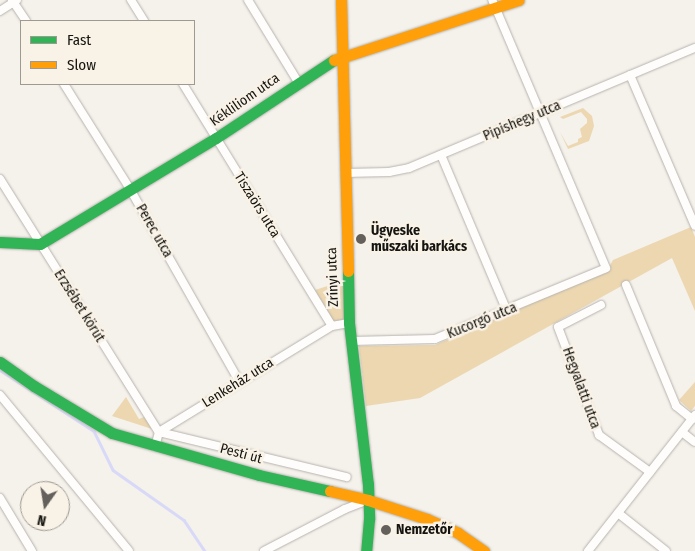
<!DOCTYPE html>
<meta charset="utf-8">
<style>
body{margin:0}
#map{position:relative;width:695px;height:551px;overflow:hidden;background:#f5f1eb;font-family:"Fira Sans Condensed",sans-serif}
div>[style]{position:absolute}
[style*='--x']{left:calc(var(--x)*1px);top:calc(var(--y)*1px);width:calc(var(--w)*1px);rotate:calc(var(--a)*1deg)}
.green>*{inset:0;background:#ecd7b0}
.stream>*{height:2.5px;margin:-1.25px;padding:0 1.25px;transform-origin:1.25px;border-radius:1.25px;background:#d8d9f8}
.roads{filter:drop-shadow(0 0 1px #b6b3ae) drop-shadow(0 0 1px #b6b3ae)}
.street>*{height:8px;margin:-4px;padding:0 4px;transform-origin:4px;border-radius:4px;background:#fefdfc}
.fast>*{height:11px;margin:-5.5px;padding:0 5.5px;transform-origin:5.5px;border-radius:5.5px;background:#30b455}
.slow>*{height:11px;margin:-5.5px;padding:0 5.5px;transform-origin:5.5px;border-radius:5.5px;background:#ff9f0a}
.dots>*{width:14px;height:14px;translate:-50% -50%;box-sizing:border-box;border:2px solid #f9f2e7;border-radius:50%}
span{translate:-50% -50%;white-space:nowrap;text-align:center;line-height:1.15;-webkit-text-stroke:5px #f9f2e7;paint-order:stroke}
.street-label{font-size:14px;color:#161410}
.poi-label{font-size:14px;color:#161410;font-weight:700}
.left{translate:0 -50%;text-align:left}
.legend{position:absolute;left:20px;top:20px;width:175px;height:65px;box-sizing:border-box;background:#f9f2e7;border:1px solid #9e9991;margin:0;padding:6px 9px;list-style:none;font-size:15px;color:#161410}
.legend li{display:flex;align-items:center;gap:10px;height:25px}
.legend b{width:25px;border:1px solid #9e9991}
.north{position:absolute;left:20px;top:481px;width:50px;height:50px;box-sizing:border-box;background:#f9f2e7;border:1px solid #9e9991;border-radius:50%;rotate:193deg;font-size:14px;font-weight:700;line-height:20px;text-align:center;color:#161410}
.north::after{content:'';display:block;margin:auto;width:18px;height:22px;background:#64615d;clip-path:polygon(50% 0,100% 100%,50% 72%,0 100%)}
</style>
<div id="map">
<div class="green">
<i style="clip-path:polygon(583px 108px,592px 116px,594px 126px,589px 141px,568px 149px,560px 132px,568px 146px,578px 142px,578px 139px,582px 137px,580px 129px,587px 123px,587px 119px,581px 112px,563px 119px,560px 117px)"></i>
<i style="clip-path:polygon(691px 227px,695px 237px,695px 311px,672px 258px,420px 398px,366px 406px,359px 346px,435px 345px,607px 271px,613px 260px)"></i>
<i style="clip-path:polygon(343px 281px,346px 319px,334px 322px,315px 290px)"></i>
<i style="clip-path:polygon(695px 382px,695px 406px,691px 411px,679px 400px)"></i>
<i style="clip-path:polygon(126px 397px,139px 419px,144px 417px,152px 429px,112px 416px)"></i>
</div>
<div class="stream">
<i style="--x:0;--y:370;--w:112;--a:33"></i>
<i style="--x:94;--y:431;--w:43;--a:64"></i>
<i style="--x:113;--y:470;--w:87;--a:35.2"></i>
<i style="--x:184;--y:520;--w:37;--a:56"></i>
</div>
<div class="roads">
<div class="street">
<i style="--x:12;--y:0;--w:25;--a:56"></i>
<i style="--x:131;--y:0;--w:25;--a:58"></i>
<i style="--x:248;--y:0;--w:96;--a:58.6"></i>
<i style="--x:0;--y:11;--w:20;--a:-33"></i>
<i style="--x:630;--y:75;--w:164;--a:66.7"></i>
<i style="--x:64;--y:84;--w:124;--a:57.8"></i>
<i style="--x:130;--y:189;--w:221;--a:60.4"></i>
<i style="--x:183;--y:84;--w:284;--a:58.4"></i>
<i style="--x:441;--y:155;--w:169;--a:67.1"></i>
<i style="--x:345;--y:173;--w:44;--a:-1.3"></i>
<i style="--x:389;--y:172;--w:20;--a:-11"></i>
<i style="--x:409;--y:168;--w:310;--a:-22.8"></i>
<i style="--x:0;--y:179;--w:299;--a:57.9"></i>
<i style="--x:159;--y:432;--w:193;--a:13.5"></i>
<i style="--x:626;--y:285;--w:131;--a:67.5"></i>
<i style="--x:676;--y:406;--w:21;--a:39"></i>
<i style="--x:601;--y:305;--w:48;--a:152.9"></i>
<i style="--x:558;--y:327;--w:116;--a:69.2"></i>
<i style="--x:599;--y:435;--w:63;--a:36"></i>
<i style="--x:351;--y:341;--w:84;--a:-1.4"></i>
<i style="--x:435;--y:339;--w:185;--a:-22.5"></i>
<i style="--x:606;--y:268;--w:291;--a:-113"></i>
<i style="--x:0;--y:395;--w:202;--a:50.4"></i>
<i style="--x:682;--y:432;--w:16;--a:38"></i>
<i style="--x:155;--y:447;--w:16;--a:-75"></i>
<i style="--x:159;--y:432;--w:203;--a:-31.5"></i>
<i style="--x:332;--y:326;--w:17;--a:-10"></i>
<i style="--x:0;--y:498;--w:62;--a:58.9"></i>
<i style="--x:618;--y:513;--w:61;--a:38.4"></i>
<i style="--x:264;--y:551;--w:91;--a:-27.4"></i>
<i style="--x:345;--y:509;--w:22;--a:-21"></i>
<i style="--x:588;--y:551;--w:173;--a:-51.8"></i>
</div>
<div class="fast">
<i style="--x:0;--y:242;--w:40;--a:2.9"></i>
<i style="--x:40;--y:244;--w:205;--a:-31.1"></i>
<i style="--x:216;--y:138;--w:141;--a:-33.5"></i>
<i style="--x:348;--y:271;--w:52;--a:88.9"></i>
<i style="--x:349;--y:323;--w:162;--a:83.3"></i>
<i style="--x:368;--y:484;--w:35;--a:88"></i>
<i style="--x:369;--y:519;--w:32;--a:95"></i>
<i style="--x:0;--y:362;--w:42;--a:35.2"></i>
<i style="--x:34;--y:386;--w:91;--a:31.1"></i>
<i style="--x:112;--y:433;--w:153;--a:15.9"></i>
<i style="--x:259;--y:475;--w:73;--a:12.7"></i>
</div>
<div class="slow">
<i style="--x:341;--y:0;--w:271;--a:88.5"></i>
<i style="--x:334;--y:60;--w:194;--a:-18"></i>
<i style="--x:330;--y:491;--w:39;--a:13"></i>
<i style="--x:368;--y:500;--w:62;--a:17.9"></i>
<i style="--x:427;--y:519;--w:34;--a:24"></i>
<i style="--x:458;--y:533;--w:32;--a:35"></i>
</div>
</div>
<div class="dots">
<i style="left:361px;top:239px;background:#64615d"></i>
<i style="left:386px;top:530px;background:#64615d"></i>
</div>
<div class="street-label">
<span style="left:245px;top:100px;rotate:-35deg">Kékliliom utca</span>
<span style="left:522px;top:121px;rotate:-23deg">Pipishegy utca</span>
<span style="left:257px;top:205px;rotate:58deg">Tiszaörs utca</span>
<span style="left:154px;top:231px;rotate:60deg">Perec utca</span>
<span style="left:333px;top:277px;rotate:-92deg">Zrínyi utca</span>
<span style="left:79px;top:306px;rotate:58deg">Erzsébet körút</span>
<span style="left:482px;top:321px;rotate:-22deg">Kucorgó utca</span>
<span style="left:238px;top:383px;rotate:-32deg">Lenkeház utca</span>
<span style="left:581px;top:388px;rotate:70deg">Hegyalatti utca</span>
<span style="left:241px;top:454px;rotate:15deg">Pesti út</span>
</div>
<div class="poi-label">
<span class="left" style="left:371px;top:239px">Ügyeske<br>műszaki barkács</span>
<span class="left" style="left:396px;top:530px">Nemzetőr</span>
</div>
<ul class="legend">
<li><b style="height:6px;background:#30b455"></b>Fast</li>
<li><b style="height:6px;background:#ff9f0a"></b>Slow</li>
</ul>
<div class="north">N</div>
</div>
